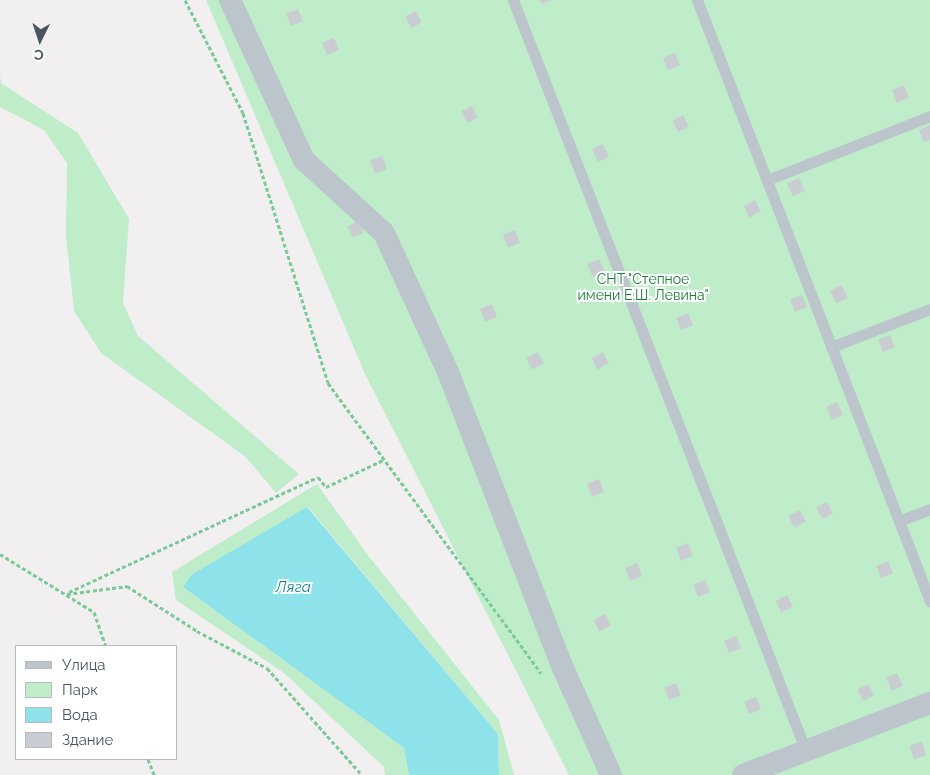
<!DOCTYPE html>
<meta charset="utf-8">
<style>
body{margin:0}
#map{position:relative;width:930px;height:775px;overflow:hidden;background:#f1efef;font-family:Raleway,sans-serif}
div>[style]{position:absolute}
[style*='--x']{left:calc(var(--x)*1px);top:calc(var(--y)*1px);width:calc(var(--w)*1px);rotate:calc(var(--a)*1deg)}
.green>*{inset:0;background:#bfedca}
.water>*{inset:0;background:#8de3e9}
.building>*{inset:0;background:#c9cdd1;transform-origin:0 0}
.path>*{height:3px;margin-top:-1.5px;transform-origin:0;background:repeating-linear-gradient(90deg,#78ca96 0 4px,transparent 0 6.5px)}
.lane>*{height:11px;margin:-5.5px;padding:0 5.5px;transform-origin:5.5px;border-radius:5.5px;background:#bbc5cb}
.street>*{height:22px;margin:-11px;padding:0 11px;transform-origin:11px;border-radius:11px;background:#bbc5cb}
span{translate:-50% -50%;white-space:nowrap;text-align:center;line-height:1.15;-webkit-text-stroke:4px #fff;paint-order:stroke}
.park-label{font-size:14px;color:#1a7b3d}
.water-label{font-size:15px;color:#117f87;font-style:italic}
.legend{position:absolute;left:15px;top:645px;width:162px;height:115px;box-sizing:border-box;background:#fff;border:1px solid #b5bbbe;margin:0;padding:6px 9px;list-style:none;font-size:15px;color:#47555c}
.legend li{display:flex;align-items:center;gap:10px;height:25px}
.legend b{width:25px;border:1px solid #b5bbbe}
.north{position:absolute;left:15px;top:15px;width:50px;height:50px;-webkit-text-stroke:4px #fff;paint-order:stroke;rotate:184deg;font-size:14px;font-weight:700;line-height:20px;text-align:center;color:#47555c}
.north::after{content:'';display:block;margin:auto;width:18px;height:22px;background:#47555c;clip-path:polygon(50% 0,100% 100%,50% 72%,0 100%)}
</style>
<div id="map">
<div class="green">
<i style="clip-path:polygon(206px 0,930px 0,930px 775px,569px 775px,365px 374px)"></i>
<i style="clip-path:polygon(0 75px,1px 83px,78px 133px,129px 219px,123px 303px,138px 336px,299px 474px,276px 493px,246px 457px,101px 353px,74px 311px,66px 235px,67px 163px,44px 130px,0 107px)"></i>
<i style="clip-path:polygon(317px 484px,367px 554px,499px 720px,514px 775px,499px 775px,498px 734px,308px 507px,183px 587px,404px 748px,409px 775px,385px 775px,384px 767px,284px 673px,176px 600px,172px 572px)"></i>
</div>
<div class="water">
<i style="clip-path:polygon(307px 507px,498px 734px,499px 775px,409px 775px,404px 748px,183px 587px,191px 575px)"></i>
</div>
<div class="building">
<i style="clip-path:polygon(540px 0,552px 0,542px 4px)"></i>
<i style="left:298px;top:9px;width:13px;height:13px;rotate:67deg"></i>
<i style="left:416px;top:11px;width:13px;height:12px;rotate:63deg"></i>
<i style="left:334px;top:38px;width:13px;height:13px;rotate:67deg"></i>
<i style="left:675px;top:53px;width:13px;height:13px;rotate:67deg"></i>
<i style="left:904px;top:85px;width:14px;height:13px;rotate:69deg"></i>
<i style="left:472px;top:106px;width:13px;height:12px;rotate:63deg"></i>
<i style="left:683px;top:115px;width:13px;height:12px;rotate:63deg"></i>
<i style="clip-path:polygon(930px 125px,930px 140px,924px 142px,919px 130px)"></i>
<i style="left:603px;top:144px;width:14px;height:12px;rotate:65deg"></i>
<i style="left:382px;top:156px;width:14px;height:13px;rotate:69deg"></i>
<i style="left:799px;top:178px;width:14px;height:13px;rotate:65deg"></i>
<i style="left:755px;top:200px;width:13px;height:13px;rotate:63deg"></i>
<i style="left:358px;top:221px;width:13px;height:12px;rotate:63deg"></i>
<i style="left:515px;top:230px;width:14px;height:13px;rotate:69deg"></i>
<i style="left:599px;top:259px;width:14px;height:13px;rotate:65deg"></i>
<i style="left:842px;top:285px;width:14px;height:13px;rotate:65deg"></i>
<i style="left:802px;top:295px;width:13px;height:13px;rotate:67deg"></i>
<i style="left:492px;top:304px;width:14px;height:13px;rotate:69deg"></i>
<i style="left:688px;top:313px;width:13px;height:13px;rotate:67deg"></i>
<i style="left:890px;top:335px;width:13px;height:13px;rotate:67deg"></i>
<i style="left:538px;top:352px;width:13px;height:13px;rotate:63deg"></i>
<i style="left:603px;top:352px;width:13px;height:13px;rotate:63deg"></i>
<i style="left:837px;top:402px;width:14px;height:12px;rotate:65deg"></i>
<i style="left:599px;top:479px;width:14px;height:13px;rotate:69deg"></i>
<i style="left:827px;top:502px;width:13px;height:12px;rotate:63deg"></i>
<i style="left:800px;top:510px;width:13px;height:13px;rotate:63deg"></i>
<i style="left:688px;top:543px;width:14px;height:13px;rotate:69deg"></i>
<i style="left:888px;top:561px;width:13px;height:13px;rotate:67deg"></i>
<i style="left:637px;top:563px;width:14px;height:13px;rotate:69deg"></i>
<i style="left:705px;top:580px;width:13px;height:13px;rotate:67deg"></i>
<i style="left:787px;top:595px;width:13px;height:13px;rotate:63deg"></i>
<i style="left:605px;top:614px;width:13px;height:13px;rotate:63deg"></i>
<i style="left:736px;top:636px;width:13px;height:13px;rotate:67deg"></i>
<i style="left:897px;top:673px;width:14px;height:12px;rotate:65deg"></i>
<i style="left:676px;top:683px;width:13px;height:13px;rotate:67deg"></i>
<i style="left:868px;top:684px;width:13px;height:12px;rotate:63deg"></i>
<i style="left:756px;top:697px;width:13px;height:13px;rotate:67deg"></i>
<i style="left:922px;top:742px;width:14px;height:13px;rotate:73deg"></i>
</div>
<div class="path">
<i style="--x:185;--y:0;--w:127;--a:62.8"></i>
<i style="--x:243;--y:113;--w:283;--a:72.5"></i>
<i style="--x:328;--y:383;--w:360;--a:53.7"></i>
<i style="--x:0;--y:554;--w:110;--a:31.7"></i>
<i style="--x:94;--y:612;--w:36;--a:71"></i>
<i style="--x:69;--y:592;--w:274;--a:-24.8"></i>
<i style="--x:318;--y:477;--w:13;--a:51"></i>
<i style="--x:326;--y:487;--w:63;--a:-25.3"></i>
<i style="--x:67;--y:594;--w:61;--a:-7.6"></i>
<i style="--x:127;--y:586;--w:83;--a:32.7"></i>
<i style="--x:197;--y:631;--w:79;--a:27.9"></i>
<i style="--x:267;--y:668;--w:143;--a:48.4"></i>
<i style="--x:148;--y:759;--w:17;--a:69"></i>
</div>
<div class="lane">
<i style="--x:513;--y:0;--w:806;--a:68.69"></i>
<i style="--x:697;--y:0;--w:645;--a:68.81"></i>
<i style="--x:767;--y:180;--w:175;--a:-21.4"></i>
<i style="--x:831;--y:347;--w:106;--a:-21"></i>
<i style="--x:899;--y:521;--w:33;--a:-21"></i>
</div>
<div class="street">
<i style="--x:230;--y:0;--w:176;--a:65.2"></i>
<i style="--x:304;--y:160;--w:108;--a:42.4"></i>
<i style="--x:384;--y:233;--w:153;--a:65.3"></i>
<i style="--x:448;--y:372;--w:318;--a:68.8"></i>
<i style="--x:563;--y:668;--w:117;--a:65.8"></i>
<i style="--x:743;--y:775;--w:200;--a:-21.1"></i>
</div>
<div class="park-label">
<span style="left:643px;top:287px">СНТ "Степное<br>имени Е.Ш. Левина"</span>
</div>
<div class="water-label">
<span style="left:293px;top:588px">Ляга</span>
</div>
<ul class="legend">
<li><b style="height:6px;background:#bbc5cb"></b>Улица</li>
<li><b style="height:14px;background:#bfedca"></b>Парк</li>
<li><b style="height:14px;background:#8de3e9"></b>Вода</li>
<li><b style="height:14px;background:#c9cdd1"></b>Здание</li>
</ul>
<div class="north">С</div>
</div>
